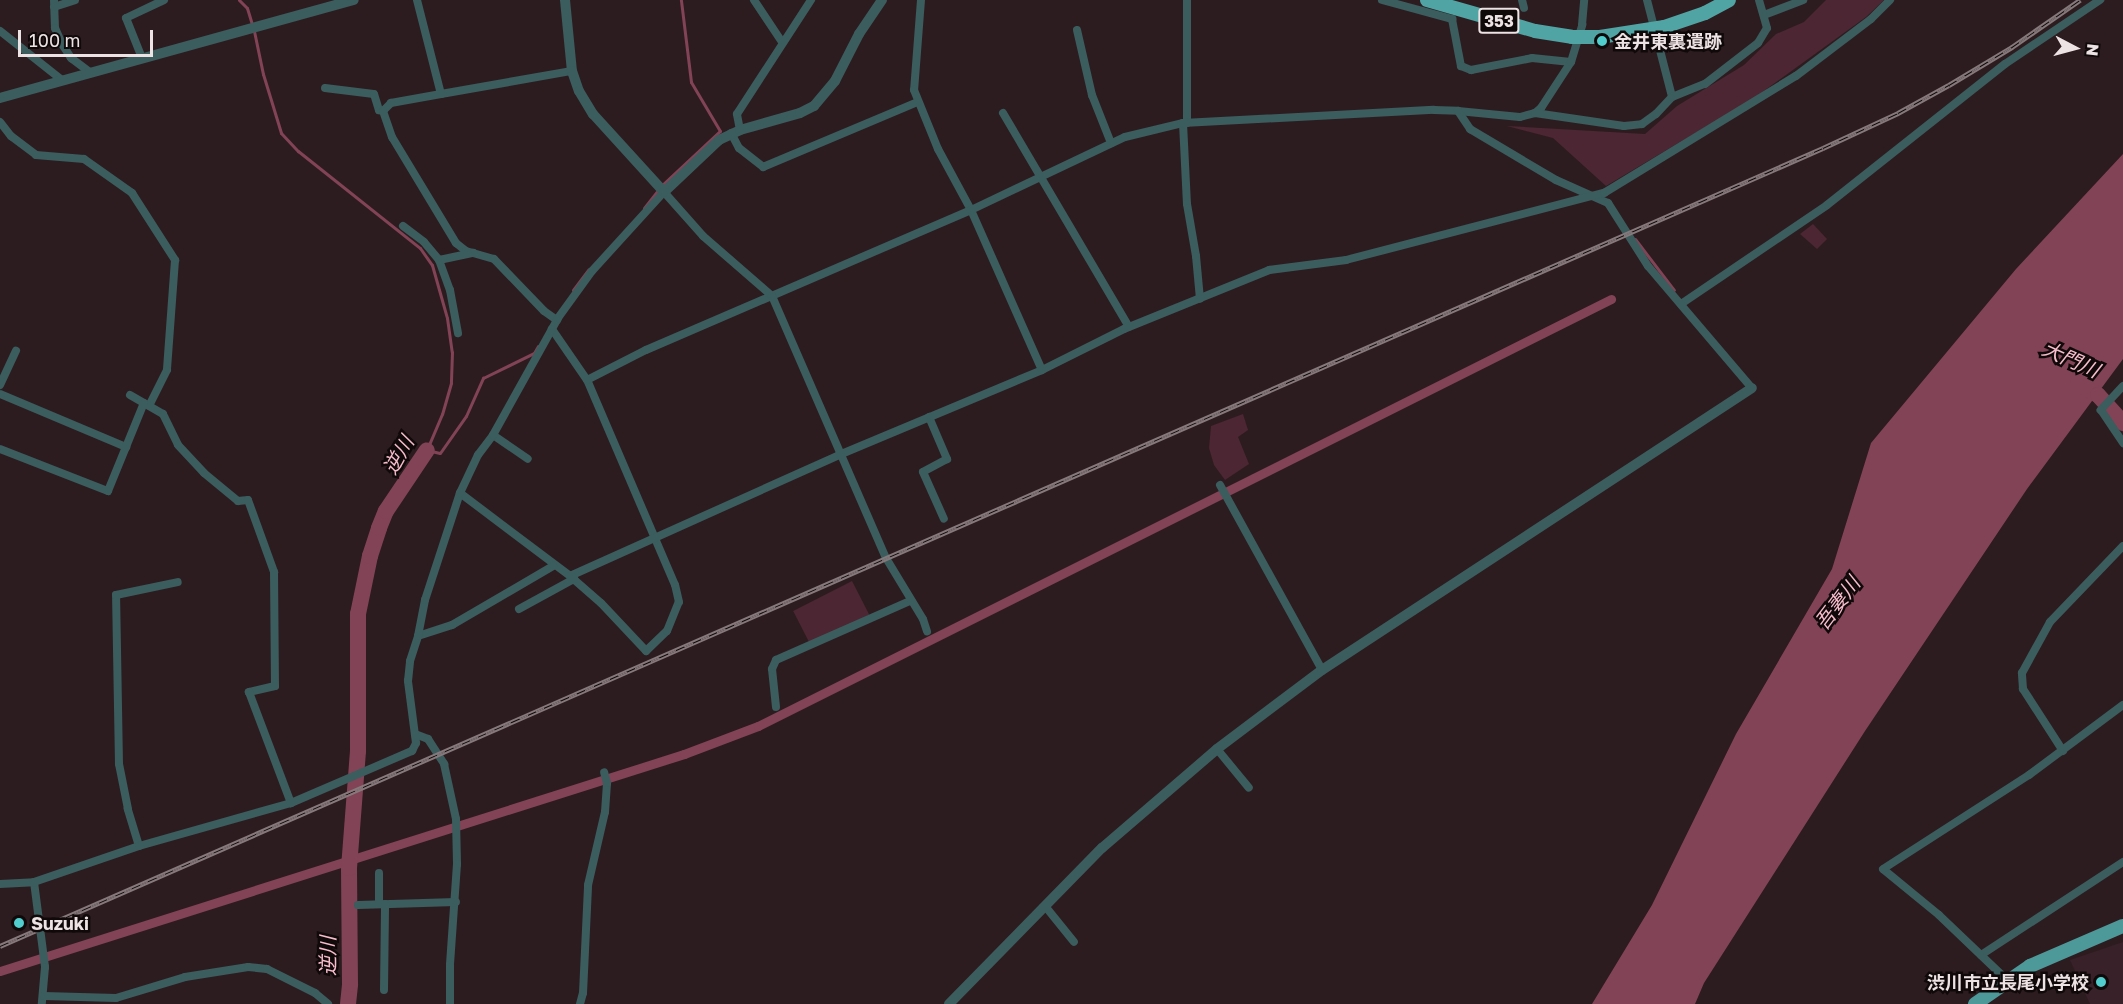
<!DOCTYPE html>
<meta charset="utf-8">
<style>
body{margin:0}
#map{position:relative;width:2123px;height:1004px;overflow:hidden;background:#2c1c20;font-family:"Golos Text","Noto Sans JP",sans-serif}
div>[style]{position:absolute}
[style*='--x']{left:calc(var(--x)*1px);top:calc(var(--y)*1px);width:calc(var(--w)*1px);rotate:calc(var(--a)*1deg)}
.built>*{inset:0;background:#382128}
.green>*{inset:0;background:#4c2632;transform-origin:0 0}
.water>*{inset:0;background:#824357}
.stream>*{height:3px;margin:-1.5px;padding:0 1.5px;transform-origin:1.5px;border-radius:1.5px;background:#824357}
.canal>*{height:9px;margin:-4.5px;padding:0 4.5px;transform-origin:4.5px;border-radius:4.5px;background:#824357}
.river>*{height:16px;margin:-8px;padding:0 8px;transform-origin:8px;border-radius:8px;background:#824357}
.minor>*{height:8px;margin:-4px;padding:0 4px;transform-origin:4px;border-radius:4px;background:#3b5d5d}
.tertiary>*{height:10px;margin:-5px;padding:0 5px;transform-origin:5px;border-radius:5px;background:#3b5d5d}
.primary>*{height:14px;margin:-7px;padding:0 7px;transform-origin:7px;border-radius:7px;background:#4d9999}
.trunk>*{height:14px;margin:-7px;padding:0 7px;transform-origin:7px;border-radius:7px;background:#50a5a4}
.rail>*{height:5px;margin-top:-2.5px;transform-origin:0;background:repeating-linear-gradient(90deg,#10090a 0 9px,#86797c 0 18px);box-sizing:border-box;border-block:2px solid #86797c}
.dots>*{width:16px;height:16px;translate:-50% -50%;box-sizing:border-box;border:3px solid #10090a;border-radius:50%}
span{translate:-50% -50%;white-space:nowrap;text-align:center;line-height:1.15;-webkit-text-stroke:5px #10090a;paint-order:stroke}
.shield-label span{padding:2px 4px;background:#10090a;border:2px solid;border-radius:4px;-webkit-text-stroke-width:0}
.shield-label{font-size:16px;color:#ede2e4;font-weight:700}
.poi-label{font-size:18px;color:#ede2e4;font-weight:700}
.left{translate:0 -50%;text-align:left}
.right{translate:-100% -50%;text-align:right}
.water-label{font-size:20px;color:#f8bccc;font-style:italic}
.north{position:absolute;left:2045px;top:18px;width:60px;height:60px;-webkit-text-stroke:4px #10090a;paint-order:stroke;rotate:96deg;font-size:16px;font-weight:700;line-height:24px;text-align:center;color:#ede2e4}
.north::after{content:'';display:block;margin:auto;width:21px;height:27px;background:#ede2e4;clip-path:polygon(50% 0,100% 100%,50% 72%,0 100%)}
.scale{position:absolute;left:18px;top:30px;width:135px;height:27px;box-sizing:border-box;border:3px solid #ede2e4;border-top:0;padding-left:8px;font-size:18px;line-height:21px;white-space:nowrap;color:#ede2e4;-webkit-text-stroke:4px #10090a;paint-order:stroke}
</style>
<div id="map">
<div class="built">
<i style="clip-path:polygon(2123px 942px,2123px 1004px,2090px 1004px,2070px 960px)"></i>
</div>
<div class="green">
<i style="clip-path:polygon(1826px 0,1884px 0,1866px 17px,1754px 98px,1606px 186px,1553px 138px,1507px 126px,1645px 134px,1677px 106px,1744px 65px,1776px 34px,1804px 22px)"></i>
<i style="clip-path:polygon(1813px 224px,1827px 239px,1817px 249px,1800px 234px)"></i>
<i style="clip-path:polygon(1243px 414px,1248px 430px,1238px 437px,1249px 464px,1225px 480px,1214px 465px,1209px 448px,1211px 426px)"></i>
<i style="left:852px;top:581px;width:38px;height:66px;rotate:63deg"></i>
</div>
<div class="water">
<i style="clip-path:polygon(2123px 154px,2123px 359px,2027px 489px,1865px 731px,1704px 983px,1695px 1004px,1592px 1004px,1652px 905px,1736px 734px,1832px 569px,1871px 443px,2016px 269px)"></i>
</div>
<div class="stream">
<i style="--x:239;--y:0;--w:11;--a:45"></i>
<i style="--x:247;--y:8;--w:17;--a:73"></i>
<i style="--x:254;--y:31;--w:44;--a:78.2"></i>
<i style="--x:263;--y:74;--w:62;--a:73"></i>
<i style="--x:281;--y:133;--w:25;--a:47"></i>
<i style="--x:298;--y:151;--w:156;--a:38.5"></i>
<i style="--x:420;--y:248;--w:21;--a:55"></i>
<i style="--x:432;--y:265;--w:55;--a:74.2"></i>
<i style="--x:447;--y:318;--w:34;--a:82"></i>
<i style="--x:452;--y:352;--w:31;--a:92"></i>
<i style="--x:451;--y:383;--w:32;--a:106"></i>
<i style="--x:442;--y:414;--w:39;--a:113"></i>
<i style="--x:427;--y:450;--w:13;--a:13"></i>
<i style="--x:440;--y:453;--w:45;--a:-54.9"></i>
<i style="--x:466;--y:416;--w:42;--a:-65.9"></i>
<i style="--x:483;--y:378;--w:57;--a:-26.1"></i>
<i style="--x:534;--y:353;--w:8;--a:-60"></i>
<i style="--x:662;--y:185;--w:79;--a:-43"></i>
<i style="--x:720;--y:131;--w:57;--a:-120.6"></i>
<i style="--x:691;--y:82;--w:83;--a:-97"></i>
<i style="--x:644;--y:208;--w:23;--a:-52"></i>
<i style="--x:1635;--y:239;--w:64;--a:52.6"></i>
<i style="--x:573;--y:290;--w:26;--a:-53"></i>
</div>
<div class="canal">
<i style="--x:0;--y:971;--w:718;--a:-17.6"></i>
<i style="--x:684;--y:754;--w:79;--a:-20.7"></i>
<i style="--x:758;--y:726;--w:954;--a:-26.59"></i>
</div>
<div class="river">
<i style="--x:2078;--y:383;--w:23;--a:31"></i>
<i style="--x:2098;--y:395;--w:38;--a:48"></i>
<i style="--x:348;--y:1004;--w:20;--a:-84"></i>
<i style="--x:350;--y:984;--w:116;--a:-90.5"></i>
<i style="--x:349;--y:868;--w:117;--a:-85.6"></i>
<i style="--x:358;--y:751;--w:137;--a:-90"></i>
<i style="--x:358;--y:614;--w:59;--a:-78.3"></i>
<i style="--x:370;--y:556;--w:29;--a:-72"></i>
<i style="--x:379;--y:528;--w:18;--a:-68"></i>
<i style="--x:386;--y:511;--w:73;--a:-56.1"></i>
</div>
<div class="minor">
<i style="--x:54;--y:0;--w:28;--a:88"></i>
<i style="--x:55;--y:28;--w:17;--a:66"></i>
<i style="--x:62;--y:44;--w:17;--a:57"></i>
<i style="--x:71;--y:58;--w:25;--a:37"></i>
<i style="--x:417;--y:0;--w:97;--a:75.7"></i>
<i style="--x:441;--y:94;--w:133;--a:-10"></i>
<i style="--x:754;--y:0;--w:50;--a:56.3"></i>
<i style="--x:921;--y:0;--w:90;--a:94.4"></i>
<i style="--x:914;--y:90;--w:64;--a:67.9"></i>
<i style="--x:938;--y:149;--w:69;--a:61.6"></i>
<i style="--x:971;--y:210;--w:175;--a:66.1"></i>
<i style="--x:1187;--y:0;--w:123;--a:90"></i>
<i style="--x:1382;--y:0;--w:73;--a:15.2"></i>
<i style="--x:1452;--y:19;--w:48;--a:79.2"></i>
<i style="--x:1461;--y:66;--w:11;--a:22"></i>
<i style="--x:1471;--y:70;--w:62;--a:-11.1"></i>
<i style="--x:1532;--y:58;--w:39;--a:6"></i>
<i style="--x:1522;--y:0;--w:8;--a:76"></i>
<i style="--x:1647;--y:0;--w:100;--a:75.5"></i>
<i style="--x:54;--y:7;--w:22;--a:-18"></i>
<i style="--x:1764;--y:15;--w:42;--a:-21"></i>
<i style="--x:1077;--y:30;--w:67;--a:77"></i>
<i style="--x:1092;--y:95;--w:52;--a:68.4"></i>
<i style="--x:0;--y:31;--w:80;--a:38.4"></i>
<i style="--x:142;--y:58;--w:43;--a:-111.8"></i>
<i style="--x:126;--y:18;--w:42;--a:-25.3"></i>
<i style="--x:325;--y:88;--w:49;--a:7"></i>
<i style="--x:374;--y:94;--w:17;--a:73"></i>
<i style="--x:379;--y:110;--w:4;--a:14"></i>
<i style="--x:441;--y:94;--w:51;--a:169.8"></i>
<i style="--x:391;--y:103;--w:11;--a:135"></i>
<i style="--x:383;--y:111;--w:28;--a:71"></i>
<i style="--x:392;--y:137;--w:124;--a:58.9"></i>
<i style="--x:456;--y:243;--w:13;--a:39"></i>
<i style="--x:466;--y:251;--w:29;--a:16"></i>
<i style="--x:494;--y:259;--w:72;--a:46.1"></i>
<i style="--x:544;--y:311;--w:16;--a:35"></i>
<i style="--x:1458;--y:111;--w:62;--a:5.5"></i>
<i style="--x:1520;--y:117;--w:16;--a:-15"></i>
<i style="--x:1535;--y:113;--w:8;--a:-40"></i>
<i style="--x:1541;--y:108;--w:55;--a:-56.9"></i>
<i style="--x:1571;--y:62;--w:39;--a:-73"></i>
<i style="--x:1582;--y:25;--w:25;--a:-85"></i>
<i style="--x:1003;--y:113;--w:248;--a:59.5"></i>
<i style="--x:1535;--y:113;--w:90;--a:8.3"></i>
<i style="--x:1624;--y:126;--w:18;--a:-6"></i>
<i style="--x:1642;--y:124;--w:17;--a:-36"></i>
<i style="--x:1656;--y:114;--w:23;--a:-47"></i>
<i style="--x:1672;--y:97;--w:35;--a:-22"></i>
<i style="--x:1705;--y:84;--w:67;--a:-37.7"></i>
<i style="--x:1758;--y:43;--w:17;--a:-59"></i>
<i style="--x:1767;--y:28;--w:29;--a:-106"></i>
<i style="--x:0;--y:122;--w:18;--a:52"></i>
<i style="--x:11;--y:136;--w:31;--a:37"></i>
<i style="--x:36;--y:155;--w:48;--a:4.8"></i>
<i style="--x:84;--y:159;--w:59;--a:35.3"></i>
<i style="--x:132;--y:193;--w:80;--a:57.3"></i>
<i style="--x:175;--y:260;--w:110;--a:94.2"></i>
<i style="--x:167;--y:370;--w:40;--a:116.6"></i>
<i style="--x:1183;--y:123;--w:81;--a:87.2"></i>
<i style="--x:1187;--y:204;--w:53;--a:80.2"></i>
<i style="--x:1196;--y:256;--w:43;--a:84.7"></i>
<i style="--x:740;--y:130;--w:16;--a:-101"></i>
<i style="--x:737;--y:114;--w:136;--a:-57"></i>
<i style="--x:731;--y:133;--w:17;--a:62"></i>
<i style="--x:739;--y:148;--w:31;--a:38"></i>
<i style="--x:763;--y:167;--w:168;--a:-22.8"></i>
<i style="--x:403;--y:226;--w:26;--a:37"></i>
<i style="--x:424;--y:242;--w:23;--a:50"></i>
<i style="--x:439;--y:260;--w:32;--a:70"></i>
<i style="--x:450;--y:290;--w:44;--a:79.5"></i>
<i style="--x:439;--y:260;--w:35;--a:-12"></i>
<i style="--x:1681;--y:304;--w:176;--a:-34.1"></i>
<i style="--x:1827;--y:205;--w:227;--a:-38.4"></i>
<i style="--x:2005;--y:64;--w:115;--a:-34"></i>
<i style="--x:587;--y:380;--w:66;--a:-27"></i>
<i style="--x:646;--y:350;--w:354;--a:-23.3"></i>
<i style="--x:971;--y:210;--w:170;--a:-25.4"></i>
<i style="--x:1125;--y:137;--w:60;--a:-13.6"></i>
<i style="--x:1183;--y:123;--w:251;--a:-3"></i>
<i style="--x:1434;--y:110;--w:24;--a:2"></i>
<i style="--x:1458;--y:111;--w:22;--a:56"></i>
<i style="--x:1470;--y:129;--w:100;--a:30.7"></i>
<i style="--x:1556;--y:180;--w:57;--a:23.9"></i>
<i style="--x:1608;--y:203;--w:75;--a:57.6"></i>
<i style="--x:1648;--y:266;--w:160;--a:49.6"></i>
<i style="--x:0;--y:385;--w:38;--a:-65"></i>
<i style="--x:2123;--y:386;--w:33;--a:133"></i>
<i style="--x:2101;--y:410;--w:40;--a:56"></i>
<i style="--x:0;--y:394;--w:137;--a:22.8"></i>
<i style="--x:130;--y:395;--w:38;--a:30"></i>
<i style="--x:163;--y:414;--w:34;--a:64"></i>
<i style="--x:178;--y:445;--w:38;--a:47"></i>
<i style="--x:204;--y:473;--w:44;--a:39.5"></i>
<i style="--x:238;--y:501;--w:10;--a:-6"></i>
<i style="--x:248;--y:500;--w:77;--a:70.1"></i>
<i style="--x:274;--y:572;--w:114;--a:89.5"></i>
<i style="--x:275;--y:686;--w:27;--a:167"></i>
<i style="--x:249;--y:692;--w:119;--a:69.3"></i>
<i style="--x:929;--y:417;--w:46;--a:66.8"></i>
<i style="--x:947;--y:459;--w:27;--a:152"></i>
<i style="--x:923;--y:472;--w:51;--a:65.9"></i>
<i style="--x:493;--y:435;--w:42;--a:34.4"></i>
<i style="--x:0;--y:449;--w:116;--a:21.3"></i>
<i style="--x:108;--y:491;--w:95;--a:-67.8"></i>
<i style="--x:1220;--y:485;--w:211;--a:61.1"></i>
<i style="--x:460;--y:493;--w:138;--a:37"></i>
<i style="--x:570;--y:576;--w:41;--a:41.1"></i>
<i style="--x:601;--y:603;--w:66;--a:46.8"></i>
<i style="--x:646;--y:651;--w:29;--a:-44"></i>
<i style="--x:667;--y:631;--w:31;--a:-68"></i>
<i style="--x:679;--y:602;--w:17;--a:-103"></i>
<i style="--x:675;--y:585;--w:223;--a:-113.2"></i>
<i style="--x:587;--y:380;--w:62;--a:-124.5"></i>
<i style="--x:570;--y:576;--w:295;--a:-24.2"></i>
<i style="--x:839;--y:455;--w:220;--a:-22.7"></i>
<i style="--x:1042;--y:370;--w:92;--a:-26.6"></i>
<i style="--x:1124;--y:329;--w:157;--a:-22.1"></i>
<i style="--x:1269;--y:270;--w:78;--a:-7.4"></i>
<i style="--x:1346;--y:260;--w:267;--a:-14.6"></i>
<i style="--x:1604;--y:193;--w:225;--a:-31.4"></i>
<i style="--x:1796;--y:76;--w:94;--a:-37.2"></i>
<i style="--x:1871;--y:19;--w:27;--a:-45"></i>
<i style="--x:519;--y:609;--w:63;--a:-28.6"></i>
<i style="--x:418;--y:636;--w:36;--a:-18"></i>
<i style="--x:452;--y:625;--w:117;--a:-30.3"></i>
<i style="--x:776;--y:707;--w:38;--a:-96"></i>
<i style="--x:772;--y:669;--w:10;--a:-66"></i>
<i style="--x:776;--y:660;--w:146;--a:-23.8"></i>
<i style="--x:415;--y:734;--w:14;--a:21"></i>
<i style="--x:428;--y:739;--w:30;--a:57"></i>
<i style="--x:444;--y:764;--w:56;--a:77.7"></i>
<i style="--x:456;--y:819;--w:45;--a:88.7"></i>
<i style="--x:457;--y:864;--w:101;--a:94"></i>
<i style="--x:450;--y:965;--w:39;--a:90"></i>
<i style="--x:1217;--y:749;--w:50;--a:50.6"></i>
<i style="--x:2063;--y:751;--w:74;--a:-122.8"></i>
<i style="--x:2023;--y:689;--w:16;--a:-94"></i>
<i style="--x:2022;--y:673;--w:58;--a:-61.2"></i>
<i style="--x:2050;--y:622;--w:105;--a:-46.2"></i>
<i style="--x:139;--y:846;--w:39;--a:-107"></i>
<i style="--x:128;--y:809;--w:46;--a:-101.3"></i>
<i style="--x:119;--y:764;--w:169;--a:-91"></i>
<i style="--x:116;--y:595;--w:63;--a:-11.8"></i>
<i style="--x:379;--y:873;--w:31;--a:90"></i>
<i style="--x:34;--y:882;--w:86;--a:82.6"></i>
<i style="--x:45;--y:967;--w:37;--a:95"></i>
<i style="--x:0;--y:884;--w:34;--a:-3"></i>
<i style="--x:34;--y:882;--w:111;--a:-18.9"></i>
<i style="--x:139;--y:846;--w:158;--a:-15.8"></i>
<i style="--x:291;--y:803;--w:132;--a:-23.3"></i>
<i style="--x:412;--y:751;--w:9;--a:-63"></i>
<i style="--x:416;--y:743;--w:63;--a:-97.4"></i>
<i style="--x:408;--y:681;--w:20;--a:-84"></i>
<i style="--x:410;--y:661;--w:26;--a:-72"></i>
<i style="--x:418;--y:636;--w:37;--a:-79"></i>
<i style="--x:425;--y:600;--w:113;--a:-71.9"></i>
<i style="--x:460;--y:493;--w:42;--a:-64.7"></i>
<i style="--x:478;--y:455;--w:25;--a:-53"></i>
<i style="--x:493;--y:435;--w:134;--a:-60.9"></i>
<i style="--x:558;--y:318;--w:58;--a:-54.1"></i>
<i style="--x:592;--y:271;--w:107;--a:-47.7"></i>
<i style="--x:664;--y:192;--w:59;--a:48.4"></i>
<i style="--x:703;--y:236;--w:91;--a:41"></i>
<i style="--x:772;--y:296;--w:286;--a:66.5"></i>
<i style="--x:886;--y:558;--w:71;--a:58.8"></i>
<i style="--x:923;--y:619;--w:13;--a:72"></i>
<i style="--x:358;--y:905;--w:98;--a:-1.8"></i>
<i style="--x:1045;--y:906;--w:46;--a:51.1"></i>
<i style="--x:1981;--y:955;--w:170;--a:-33.2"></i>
<i style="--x:2007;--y:980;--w:94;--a:-136.3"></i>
<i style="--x:1939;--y:915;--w:72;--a:-140.6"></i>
<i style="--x:1883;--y:869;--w:174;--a:-32.8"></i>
<i style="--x:2029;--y:775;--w:117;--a:-36.7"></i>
<i style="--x:384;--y:990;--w:86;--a:-89.3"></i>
<i style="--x:44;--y:996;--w:72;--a:1.6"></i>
<i style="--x:116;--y:998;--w:72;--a:-16.9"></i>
<i style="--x:185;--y:977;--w:64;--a:-9"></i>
<i style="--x:248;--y:967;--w:19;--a:6"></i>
<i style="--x:267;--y:969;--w:54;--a:26.6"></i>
<i style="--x:315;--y:993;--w:17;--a:40"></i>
<i style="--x:580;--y:1004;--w:11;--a:-75"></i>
<i style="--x:583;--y:993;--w:108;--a:-87.3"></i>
<i style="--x:588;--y:885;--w:75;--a:-76.9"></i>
<i style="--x:605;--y:812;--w:29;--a:-86"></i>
<i style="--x:607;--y:783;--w:11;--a:-105"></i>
</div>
<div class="tertiary">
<i style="--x:565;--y:0;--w:71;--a:84.4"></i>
<i style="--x:572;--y:71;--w:21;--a:71"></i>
<i style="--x:579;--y:91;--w:27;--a:59"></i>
<i style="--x:593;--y:114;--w:105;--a:47.7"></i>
<i style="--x:664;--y:192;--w:76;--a:-43.4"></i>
<i style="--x:719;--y:140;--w:23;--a:-25"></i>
<i style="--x:740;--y:130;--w:62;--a:-15.8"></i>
<i style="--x:800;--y:113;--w:16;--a:-27"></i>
<i style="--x:814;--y:106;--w:33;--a:-50"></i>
<i style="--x:835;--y:81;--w:53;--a:-62.9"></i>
<i style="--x:859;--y:34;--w:41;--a:-55.9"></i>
<i style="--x:0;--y:98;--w:367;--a:-15.5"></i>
<i style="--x:949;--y:1004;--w:219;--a:-45.6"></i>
<i style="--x:1102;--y:848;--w:152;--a:-40.7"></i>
<i style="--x:1217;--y:749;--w:131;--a:-37"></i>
<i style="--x:1322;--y:670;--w:514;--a:-33.26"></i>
</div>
<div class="primary">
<i style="--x:1975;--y:1004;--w:67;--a:-34.6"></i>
<i style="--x:2030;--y:966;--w:101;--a:-23.3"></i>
</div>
<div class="trunk">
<i style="--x:1427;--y:0;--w:112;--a:16"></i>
<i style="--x:1535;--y:31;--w:37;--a:9"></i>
<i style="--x:1572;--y:37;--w:28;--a:0"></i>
<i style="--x:1600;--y:37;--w:65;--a:-8.9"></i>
<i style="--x:1664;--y:27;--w:43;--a:-18.9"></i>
<i style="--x:1705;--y:13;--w:27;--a:-28"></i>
</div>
<div class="rail">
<i style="--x:0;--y:946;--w:1990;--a:-23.64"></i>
<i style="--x:1823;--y:148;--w:83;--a:-25"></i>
<i style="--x:1898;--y:113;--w:58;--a:-28.8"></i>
<i style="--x:1949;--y:85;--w:74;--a:-31.1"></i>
<i style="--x:2012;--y:47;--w:83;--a:-34.7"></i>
</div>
<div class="dots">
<i style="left:1602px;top:41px;background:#52cdcd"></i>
<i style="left:19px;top:923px;background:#52cdcd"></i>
<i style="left:2101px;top:982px;background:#52cdcd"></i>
</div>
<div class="shield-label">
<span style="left:1499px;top:21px">353</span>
</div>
<div class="poi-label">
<span class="left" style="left:1614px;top:41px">金井東裏遺跡</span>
<span class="left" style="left:31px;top:923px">Suzuki</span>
<span class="right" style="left:2089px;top:982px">渋川市立長尾小学校</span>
</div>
<div class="water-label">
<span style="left:2071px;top:359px;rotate:24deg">大門川</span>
<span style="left:398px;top:455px;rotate:-60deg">逆川</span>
<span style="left:1837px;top:603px;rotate:-53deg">吾妻川</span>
<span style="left:327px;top:956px;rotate:-90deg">逆川</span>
</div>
<div class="north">N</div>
<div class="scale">100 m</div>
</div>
